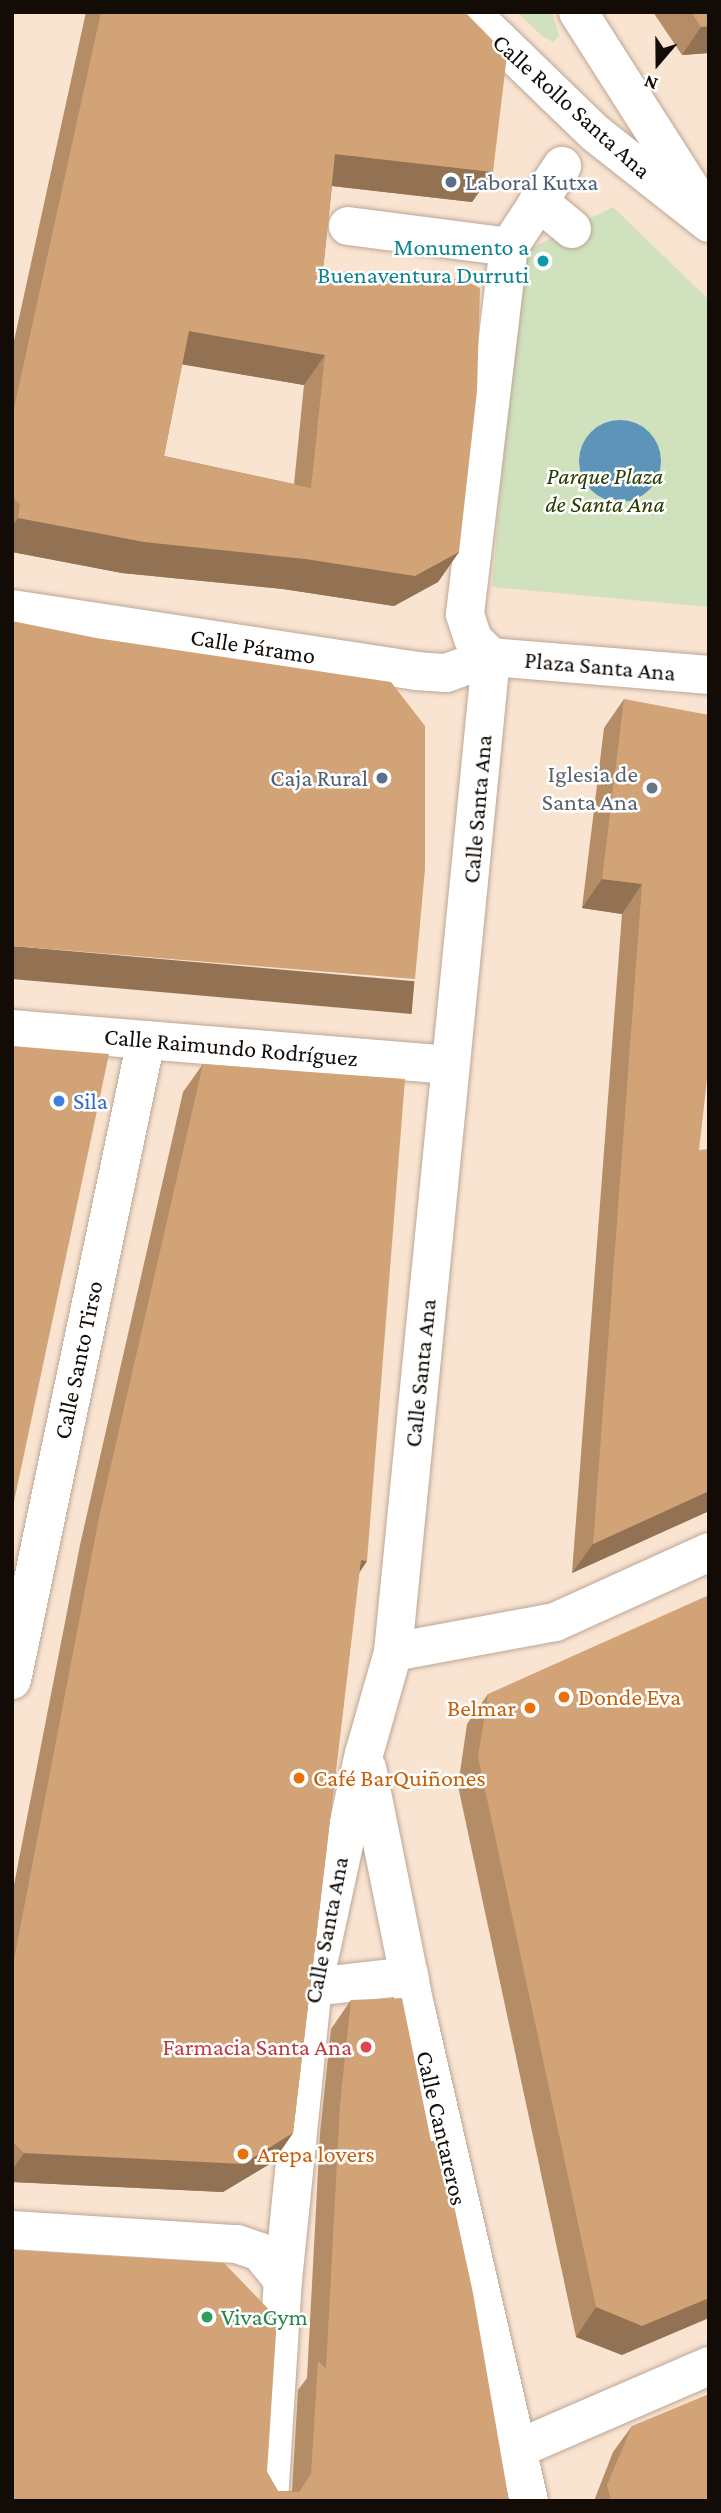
<!DOCTYPE html>
<meta charset="utf-8">
<style>
body{margin:0}
#map{position:relative;width:721px;height:2513px;overflow:hidden;background:#f9e3d1;font-family:"Crimson Pro",serif}
div>[style]{position:absolute}
[style*='--x']{left:calc(var(--x)*1px);top:calc(var(--y)*1px);width:calc(var(--w)*1px);rotate:calc(var(--a)*1deg)}
.green>*{inset:0;background:#d0e1bd}
.water>*{inset:0;background:#5f94ba}
.round{border-radius:50%}
.roads{filter:drop-shadow(0 0 2px #bca695) drop-shadow(0 0 2px #bca695)}
.minor>*{height:38px;margin:-19px;padding:0 19px;transform-origin:19px;border-radius:19px;background:#fff}
.major>*{height:38px;margin:-19px;padding:0 19px;transform-origin:19px;border-radius:19px;background:#fff}
.wall>*{inset:0;background:#b48c66}
.shaded-wall>*{inset:0;background:#927253;transform-origin:0 0}
.building>*{inset:0;background:#d1a377}
.dots>*{width:19px;height:19px;translate:-50% -50%;box-sizing:border-box;border:4px solid #fff;border-radius:50%}
span{translate:-50% -50%;white-space:nowrap;text-align:center;line-height:1.15;-webkit-text-stroke:5px #fff;paint-order:stroke}
.street-label{font-size:24px;color:#130c06}
.service-label{font-size:24px;color:#4e5e75}
.left{translate:0 -50%;text-align:left}
.right{translate:-100% -50%;text-align:right}
.culture-label{font-size:24px;color:#0d838f}
.park-label{font-size:24px;color:#283d00;font-style:italic}
.worship-label{font-size:24px;color:#5b616d}
.shop-label{font-size:24px;color:#366cbe}
.food-label{font-size:24px;color:#c56008}
.health-label{font-size:24px;color:#be3a42}
.leisure-label{font-size:24px;color:#27864d}
.frame{position:absolute;inset:0;border:14px solid #130c06;pointer-events:none}
.north{position:absolute;left:623px;top:28px;width:70px;height:70px;-webkit-text-stroke:5px #fff;paint-order:stroke;rotate:200deg;font-size:19px;font-weight:700;line-height:28px;text-align:center;color:#130c06}
.north::after{content:'';display:block;margin:auto;width:24px;height:32px;background:#130c06;clip-path:polygon(50% 0,100% 100%,50% 72%,0 100%)}
</style>
<div id="map">
<div class="green">
<i style="clip-path:polygon(517px 12px,552px 12px,559px 36px,553px 42px,542px 36px)"></i>
<i style="clip-path:polygon(613px 207px,709px 300px,709px 607px,492px 587px,522px 253px)"></i>
</div>
<div class="water">
<i class="round" style="left:579px;top:420px;width:82px;height:82px"></i>
</div>
<div class="roads">
<div class="minor">
<i style="--x:538;--y:201;--w:44;--a:39.5"></i>
<i style="--x:348;--y:226;--w:162;--a:7.4"></i>
<i style="--x:12;--y:609;--w:409;--a:8.7"></i>
<i style="--x:416;--y:671;--w:30;--a:4"></i>
<i style="--x:446;--y:673;--w:48;--a:-19.6"></i>
<i style="--x:491;--y:657;--w:219;--a:4.7"></i>
<i style="--x:12;--y:1029;--w:439;--a:4.7"></i>
<i style="--x:393;--y:1652;--w:165;--a:-10.5"></i>
<i style="--x:555;--y:1622;--w:169;--a:-24.4"></i>
<i style="--x:12;--y:1680;--w:654;--a:-78.17"></i>
<i style="--x:367;--y:1768;--w:247;--a:78.6"></i>
<i style="--x:416;--y:2010;--w:504;--a:77.04"></i>
<i style="--x:313;--y:1987;--w:97;--a:-6.5"></i>
<i style="--x:12;--y:2230;--w:225;--a:3.6"></i>
<i style="--x:237;--y:2244;--w:24;--a:19"></i>
<i style="--x:260;--y:2252;--w:36;--a:51"></i>
<i style="--x:515;--y:2450;--w:211;--a:-23.4"></i>
<i style="--x:269;--y:2501;--w:221;--a:-86.4"></i>
<i style="--x:283;--y:2280;--w:295;--a:-84.2"></i>
<i style="--x:313;--y:1987;--w:239;--a:-77.7"></i>
<i style="--x:364;--y:1754;--w:106;--a:-74.1"></i>
<i style="--x:393;--y:1652;--w:1000;--a:-84.37"></i>
<i style="--x:491;--y:657;--w:25;--a:-135"></i>
<i style="--x:473;--y:639;--w:26;--a:-108"></i>
<i style="--x:465;--y:614;--w:370;--a:-83.2"></i>
<i style="--x:509;--y:247;--w:97;--a:-56.8"></i>
</div>
<div class="major">
<i style="--x:470;--y:12;--w:174;--a:44.1"></i>
<i style="--x:595;--y:133;--w:145;--a:38.3"></i>
<i style="--x:578;--y:12;--w:231;--a:57.5"></i>
</div>
</div>
<div class="wall">
<i style="clip-path:polygon(evenodd,86px 12px,465px 12px,493px 172px,472px 202px,332px 186px,323px 270px,459px 552px,438px 582px,394px 606px,283px 589px,122px 573px,12px 552px,12px 350px,86px 12px,182px 364px,304px 385px,294px 484px,164px 456px,182px 364px)"></i>
<i style="clip-path:polygon(653px 12px,709px 12px,709px 53px,682px 55px)"></i>
<i style="clip-path:polygon(624px 699px,699px 1150px,709px 1511px,572px 1573px,622px 914px,582px 908px,604px 728px)"></i>
<i style="clip-path:polygon(203px 1064px,367px 1561px,359px 1573px,293px 2133px,273px 2162px,223px 2192px,12px 2182px,12px 1895px,80px 1545px,183px 1092px)"></i>
<i style="clip-path:polygon(488px 1694px,622px 2355px,576px 2337px,458px 1786px,467px 1724px)"></i>
<i style="clip-path:polygon(351px 2000px,431px 2141px,509px 2501px,12px 2501px,267px 2472px,278px 2491px,292px 2491px,298px 2390px,307px 2378px,320px 2133px,331px 2029px)"></i>
<i style="clip-path:polygon(632px 2426px,709px 2501px,594px 2501px,613px 2452px)"></i>
</div>
<div class="shaded-wall">
<i style="clip-path:polygon(709px 26px,709px 53px,682px 55px,701px 27px)"></i>
<i style="clip-path:polygon(335px 154px,493px 172px,472px 202px,314px 184px)"></i>
<i style="clip-path:polygon(189px 331px,325px 355px,304px 385px,168px 362px)"></i>
<i style="clip-path:polygon(18px 518px,459px 552px,438px 582px,394px 606px,283px 589px,122px 573px,12px 552px,12px 526px)"></i>
<i style="clip-path:polygon(602px 879px,642px 884px,622px 914px,582px 908px)"></i>
<i style="left:12px;top:946px;width:404px;height:33px;rotate:5deg"></i>
<i style="clip-path:polygon(709px 1491px,709px 1511px,572px 1573px,593px 1544px)"></i>
<i style="clip-path:polygon(361px 1560px,367px 1561px,348px 1589px)"></i>
<i style="clip-path:polygon(293px 2133px,273px 2162px,223px 2192px,12px 2182px,12px 2170px,24px 2153px)"></i>
<i style="clip-path:polygon(709px 2298px,709px 2318px,622px 2355px,576px 2337px,596px 2307px)"></i>
</div>
<div class="building">
<i style="clip-path:polygon(evenodd,101px 12px,465px 12px,507px 55px,493px 172px,335px 154px,323px 270px,463px 280px,480px 288px,477px 391px,459px 552px,415px 576px,305px 559px,144px 542px,18px 518px,20px 505px,12px 496px,12px 417px,101px 12px,189px 331px,325px 355px,311px 488px,164px 456px,189px 331px)"></i>
<i style="clip-path:polygon(691px 12px,709px 12px,709px 26px,701px 27px)"></i>
<i style="clip-path:polygon(12px 621px,96px 638px,391px 682px,425px 726px,425px 869px,415px 979px,12px 946px)"></i>
<i style="clip-path:polygon(624px 699px,709px 715px,709px 1062px,699px 1150px,709px 1149px,709px 1491px,593px 1544px,642px 884px,602px 879px)"></i>
<i style="clip-path:polygon(12px 1046px,109px 1054px,12px 1511px)"></i>
<i style="clip-path:polygon(203px 1064px,405px 1079px,367px 1561px,361px 1560px,293px 2133px,243px 2164px,24px 2153px,12px 2141px,12px 1970px,99px 1517px)"></i>
<i style="clip-path:polygon(709px 1595px,709px 2298px,642px 2326px,596px 2307px,478px 1757px,488px 1694px)"></i>
<i style="clip-path:polygon(402px 1998px,431px 2141px,440px 2141px,473px 2293px,509px 2501px,12px 2501px,12px 2250px,224px 2263px,277px 2318px,267px 2472px,278px 2491px,299px 2492px,311px 2474px,318px 2361px,326px 2369px,340px 2104px,351px 2000px)"></i>
<i style="clip-path:polygon(709px 2394px,709px 2501px,611px 2501px,607px 2485px,632px 2426px)"></i>
</div>
<div class="dots">
<i style="left:451px;top:182px;background:#5c6f8a"></i>
<i style="left:543px;top:261px;background:#0f9aa8"></i>
<i style="left:382px;top:778px;background:#5c6f8a"></i>
<i style="left:652px;top:788px;background:#6b7280"></i>
<i style="left:59px;top:1101px;background:#3f7fe0"></i>
<i style="left:564px;top:1697px;background:#e8710a"></i>
<i style="left:530px;top:1708px;background:#e8710a"></i>
<i style="left:299px;top:1778px;background:#e8710a"></i>
<i style="left:366px;top:2047px;background:#e0444e"></i>
<i style="left:243px;top:2154px;background:#e8710a"></i>
<i style="left:207px;top:2317px;background:#2e9e5b"></i>
</div>
<div class="street-label">
<span style="left:572px;top:106px;rotate:42deg">Calle Rollo Santa Ana</span>
<span style="left:253px;top:646px;rotate:9deg">Calle Páramo</span>
<span style="left:600px;top:666px;rotate:5deg">Plaza Santa Ana</span>
<span style="left:477px;top:809px;rotate:-85deg">Calle Santa Ana</span>
<span style="left:231px;top:1047px;rotate:5deg">Calle Raimundo Rodríguez</span>
<span style="left:78px;top:1360px;rotate:-78deg">Calle Santo Tirso</span>
<span style="left:420px;top:1373px;rotate:-84deg">Calle Santa Ana</span>
<span style="left:326px;top:1930px;rotate:-79deg">Calle Santa Ana</span>
<span style="left:442px;top:2128px;rotate:77deg">Calle Cantareros</span>
</div>
<div class="service-label">
<span class="left" style="left:465px;top:182px">Laboral Kutxa</span>
<span class="right" style="left:368px;top:778px">Caja Rural</span>
</div>
<div class="culture-label">
<span class="right" style="left:529px;top:261px">Monumento a<br>Buenaventura Durruti</span>
</div>
<div class="park-label">
<span style="left:605px;top:490px">Parque Plaza<br>de Santa Ana</span>
</div>
<div class="worship-label">
<span class="right" style="left:638px;top:788px">Iglesia de<br>Santa Ana</span>
</div>
<div class="shop-label">
<span class="left" style="left:73px;top:1101px">Sila</span>
</div>
<div class="food-label">
<span class="left" style="left:578px;top:1697px">Donde Eva</span>
<span class="right" style="left:516px;top:1708px">Belmar</span>
<span class="left" style="left:313px;top:1778px">Café BarQuiñones</span>
<span class="left" style="left:257px;top:2154px">Arepa lovers</span>
</div>
<div class="health-label">
<span class="right" style="left:352px;top:2047px">Farmacia Santa Ana</span>
</div>
<div class="leisure-label">
<span class="left" style="left:221px;top:2317px">VivaGym</span>
</div>
<div class="frame"></div>
<div class="north">N</div>
</div>
